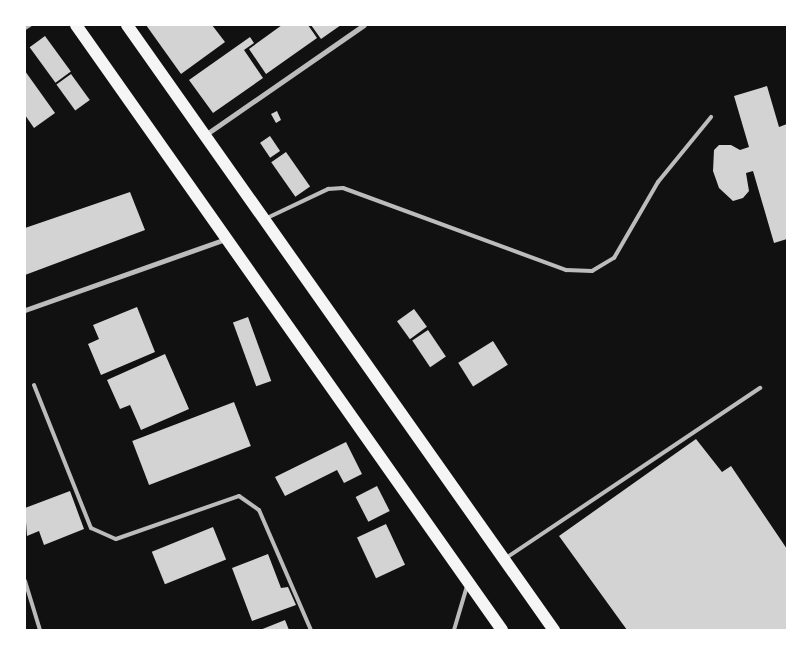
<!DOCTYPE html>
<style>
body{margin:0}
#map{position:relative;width:812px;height:655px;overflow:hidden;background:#111;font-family:Inter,sans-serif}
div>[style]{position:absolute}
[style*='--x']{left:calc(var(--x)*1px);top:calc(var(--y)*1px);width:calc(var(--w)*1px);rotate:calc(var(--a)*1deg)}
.building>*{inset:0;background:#d3d3d3;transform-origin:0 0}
.service>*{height:4px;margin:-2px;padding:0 2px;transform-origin:2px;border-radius:2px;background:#bcbcbc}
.minor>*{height:5px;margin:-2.5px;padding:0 2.5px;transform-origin:2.5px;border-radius:2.5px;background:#bcbcbc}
.primary>*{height:12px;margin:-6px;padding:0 6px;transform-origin:6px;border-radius:6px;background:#f5f5f5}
span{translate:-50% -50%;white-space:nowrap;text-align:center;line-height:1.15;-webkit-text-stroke:4.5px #fff;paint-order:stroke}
.frame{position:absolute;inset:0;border:26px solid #fff;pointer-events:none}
</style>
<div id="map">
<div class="building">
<i style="clip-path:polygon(146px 25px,212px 25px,225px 42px,181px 74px)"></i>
<i style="clip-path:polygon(282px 25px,308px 25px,317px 38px,266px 74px,249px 49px)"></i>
<i style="clip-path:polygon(311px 25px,341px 25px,321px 39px)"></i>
<i style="left:45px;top:36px;width:44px;height:19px;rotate:54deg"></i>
<i style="clip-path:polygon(250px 37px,254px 43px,244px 50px,263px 78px,213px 113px,189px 80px)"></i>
<i style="clip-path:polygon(25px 71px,55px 113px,34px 128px,25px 115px)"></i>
<i style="left:71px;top:74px;width:32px;height:18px;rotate:54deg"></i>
<i style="clip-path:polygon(767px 86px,779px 127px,787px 124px,787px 239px,774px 243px,753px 171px,746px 173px,749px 191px,743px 198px,733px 201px,719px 188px,713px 171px,714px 150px,719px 145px,731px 145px,740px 150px,749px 147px,734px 96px)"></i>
<i style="clip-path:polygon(277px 111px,281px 120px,276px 123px,271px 114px)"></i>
<i style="left:270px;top:136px;width:18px;height:12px;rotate:56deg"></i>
<i style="left:286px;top:152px;width:42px;height:18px;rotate:55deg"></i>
<i style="clip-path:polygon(130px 192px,145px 230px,25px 275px,25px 228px)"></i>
<i style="clip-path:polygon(137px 307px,155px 352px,101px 375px,88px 344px,99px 339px,93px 325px)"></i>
<i style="left:414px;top:309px;width:22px;height:21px;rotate:54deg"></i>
<i style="left:248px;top:317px;width:68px;height:16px;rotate:70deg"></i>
<i style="left:428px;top:330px;width:32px;height:19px;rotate:56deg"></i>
<i style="left:493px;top:341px;width:28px;height:41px;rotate:58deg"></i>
<i style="clip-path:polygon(165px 354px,189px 409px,141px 430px,130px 405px,120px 409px,107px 380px)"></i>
<i style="left:234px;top:402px;width:47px;height:109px;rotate:69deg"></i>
<i style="clip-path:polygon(696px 439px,722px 472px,731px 466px,787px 549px,787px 630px,627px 630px,559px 536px)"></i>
<i style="clip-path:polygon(346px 442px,362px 474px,344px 483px,337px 470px,285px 496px,275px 477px)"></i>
<i style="left:377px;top:486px;width:28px;height:24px;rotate:63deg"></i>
<i style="clip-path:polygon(70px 491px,84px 529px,44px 545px,39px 531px,27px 536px,25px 508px)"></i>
<i style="left:386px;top:524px;width:45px;height:32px;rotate:65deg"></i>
<i style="left:213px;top:527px;width:35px;height:66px;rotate:68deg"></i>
<i style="clip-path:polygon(268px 554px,281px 588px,288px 587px,296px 605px,252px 621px,232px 568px)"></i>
<i style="clip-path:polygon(285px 620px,289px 630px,260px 630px)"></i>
</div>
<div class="service">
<i style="--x:25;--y:28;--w:6;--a:-31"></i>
<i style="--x:267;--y:218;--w:68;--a:-25.4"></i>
<i style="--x:328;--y:189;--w:15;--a:-4"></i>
<i style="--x:343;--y:188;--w:238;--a:20.2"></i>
<i style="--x:566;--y:270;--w:26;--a:2"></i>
<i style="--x:592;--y:271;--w:26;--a:-31"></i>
<i style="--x:614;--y:258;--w:88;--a:-59.9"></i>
<i style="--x:658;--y:182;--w:84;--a:-50.8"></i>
<i style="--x:34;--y:385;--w:154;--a:68.3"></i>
<i style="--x:91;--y:528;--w:27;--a:24"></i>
<i style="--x:116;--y:539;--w:130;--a:-19.3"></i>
<i style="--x:239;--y:496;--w:24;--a:35"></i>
<i style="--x:259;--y:510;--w:131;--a:66.6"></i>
<i style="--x:506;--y:558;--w:306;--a:-33.8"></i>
<i style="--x:25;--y:581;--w:51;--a:73"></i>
<i style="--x:454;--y:630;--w:46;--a:-73.5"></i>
</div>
<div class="minor">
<i style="--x:205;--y:135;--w:193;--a:-34.7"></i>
<i style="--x:25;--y:310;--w:212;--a:-19.5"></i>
</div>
<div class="primary">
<i style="--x:76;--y:25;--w:740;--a:54.85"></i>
<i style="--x:127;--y:25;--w:741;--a:54.79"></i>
</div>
<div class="frame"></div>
</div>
